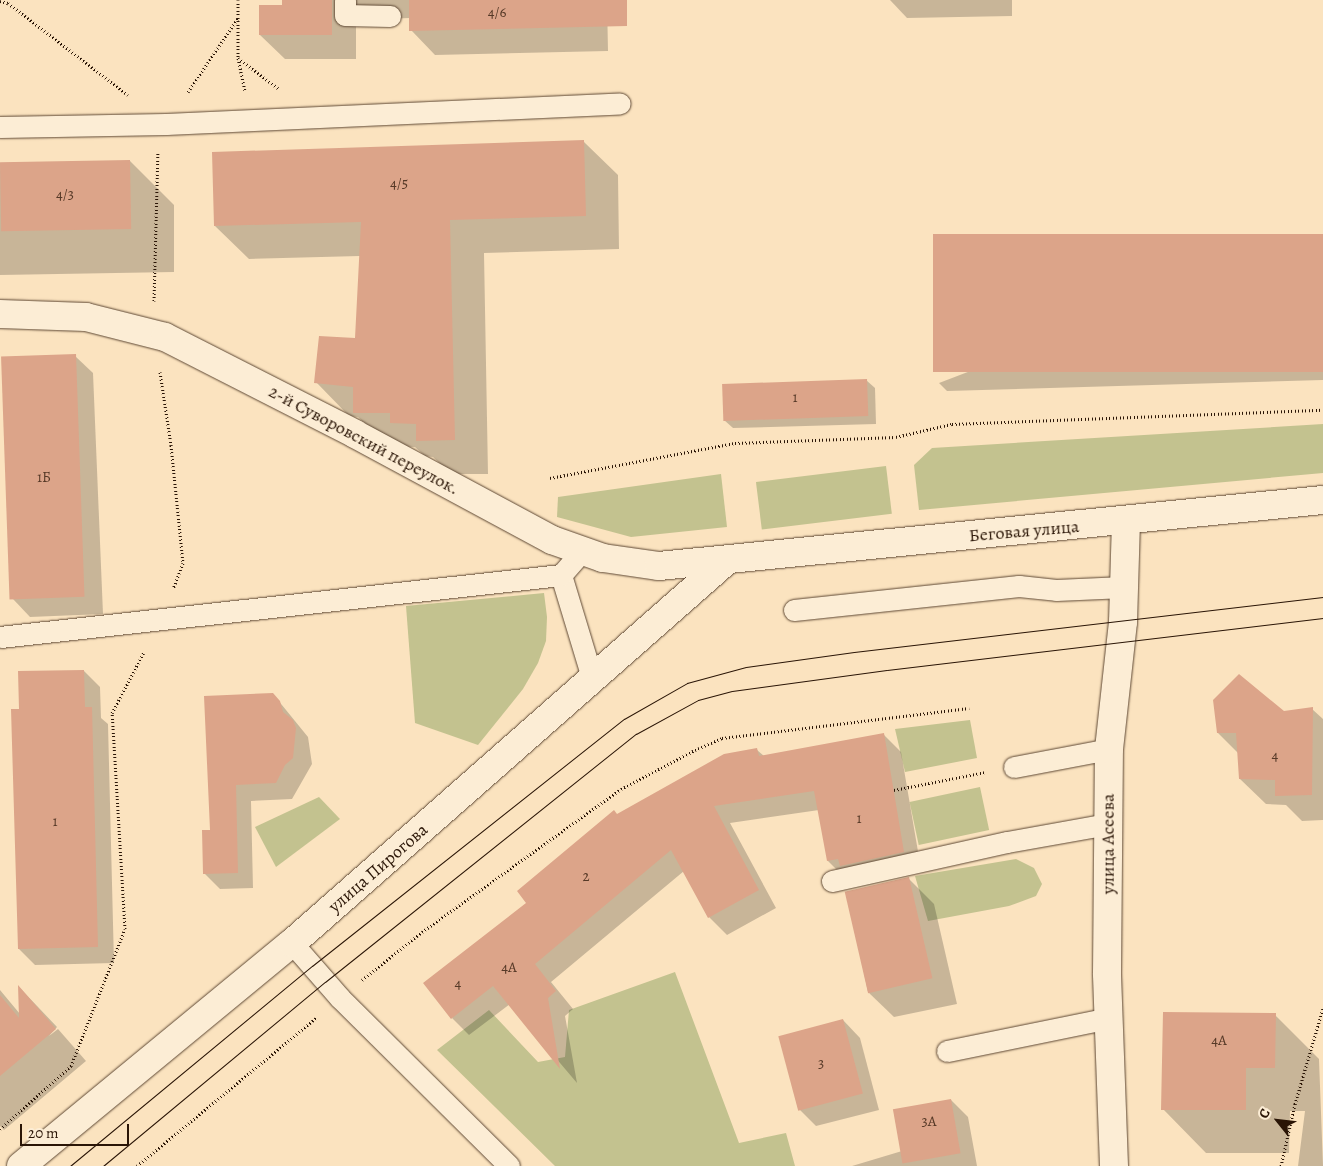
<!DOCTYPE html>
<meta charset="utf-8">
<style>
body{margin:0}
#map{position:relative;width:1323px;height:1166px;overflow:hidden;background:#fbe3bf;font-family:Alegreya,serif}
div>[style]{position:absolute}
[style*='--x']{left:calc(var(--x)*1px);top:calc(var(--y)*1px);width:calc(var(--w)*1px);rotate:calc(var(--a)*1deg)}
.green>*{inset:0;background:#c3c28f;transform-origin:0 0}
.shadow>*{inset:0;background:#0003}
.building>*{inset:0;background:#dca489;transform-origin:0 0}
.path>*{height:3px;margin-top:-1.5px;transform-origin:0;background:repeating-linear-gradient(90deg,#2a1506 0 1px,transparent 0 3.5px)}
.roads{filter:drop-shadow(0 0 1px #5e4834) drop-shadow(0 0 1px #5e4834)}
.service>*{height:21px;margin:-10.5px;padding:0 10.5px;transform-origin:10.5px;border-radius:10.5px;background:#fcedd5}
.minor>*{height:28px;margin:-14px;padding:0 14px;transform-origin:14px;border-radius:14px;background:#fcedd5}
.tertiary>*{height:28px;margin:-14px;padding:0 14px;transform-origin:14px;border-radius:14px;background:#fcedd5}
.tram>*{height:1px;margin:-0.5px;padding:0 0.5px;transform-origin:0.5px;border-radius:0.5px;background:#2a1506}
span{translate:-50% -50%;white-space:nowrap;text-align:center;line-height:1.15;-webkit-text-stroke:4px #fcedd5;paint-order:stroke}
.number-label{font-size:15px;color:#563927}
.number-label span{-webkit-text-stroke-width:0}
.street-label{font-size:18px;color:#2a1506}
.north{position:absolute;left:1253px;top:1096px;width:50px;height:50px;-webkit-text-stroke:4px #fcedd5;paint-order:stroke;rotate:299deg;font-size:14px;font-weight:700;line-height:20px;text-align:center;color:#2a1506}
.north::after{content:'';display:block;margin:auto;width:18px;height:22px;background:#2a1506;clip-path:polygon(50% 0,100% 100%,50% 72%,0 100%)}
.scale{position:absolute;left:20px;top:1124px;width:109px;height:22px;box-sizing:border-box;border:2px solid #2a1506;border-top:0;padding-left:6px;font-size:15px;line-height:18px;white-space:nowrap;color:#2a1506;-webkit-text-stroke:4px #fcedd5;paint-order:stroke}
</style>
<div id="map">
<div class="green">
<i style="clip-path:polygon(1323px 424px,1323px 473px,919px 510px,914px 465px,932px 448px)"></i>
<i style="left:886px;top:466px;width:48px;height:131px;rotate:83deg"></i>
<i style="clip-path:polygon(721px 474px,727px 527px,631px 537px,557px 517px,558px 497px)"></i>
<i style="clip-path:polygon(544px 593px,547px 617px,546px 641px,538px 663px,523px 689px,478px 745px,415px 723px,406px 606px)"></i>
<i style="clip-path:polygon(970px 720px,977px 758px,905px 772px,895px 729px)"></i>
<i style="left:980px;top:787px;width:44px;height:72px;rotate:78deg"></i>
<i style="clip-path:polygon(319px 797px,340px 819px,276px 867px,255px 827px)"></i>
<i style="clip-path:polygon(1016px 859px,1034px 868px,1042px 884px,1036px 896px,1009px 906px,928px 921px,915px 876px)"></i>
<i style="clip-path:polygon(675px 972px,739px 1143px,786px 1133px,795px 1166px,555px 1166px,437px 1050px,489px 1010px,538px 1062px,565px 1057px,569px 1010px)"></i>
</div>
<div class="shadow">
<i style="clip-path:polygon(283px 0,607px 0,608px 51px,435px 55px,411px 30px,410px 18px,382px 19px,356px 20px,356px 59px,285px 59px,260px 35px,283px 6px)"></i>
<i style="clip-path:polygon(890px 0,1012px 0,1012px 16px,907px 18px)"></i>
<i style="clip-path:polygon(584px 142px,618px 175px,619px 249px,484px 253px,488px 474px,451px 474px,433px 457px,425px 456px,415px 447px,388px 446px,358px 417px,349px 416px,316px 382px,356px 339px,360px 256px,249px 259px,215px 226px)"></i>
<i style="clip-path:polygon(130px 161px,174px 205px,174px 272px,0 275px,0 163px)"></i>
<i style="clip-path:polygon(1323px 236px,1323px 380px,947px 391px,939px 383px)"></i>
<i style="clip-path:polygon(75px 356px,93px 373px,103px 614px,30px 617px,13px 599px)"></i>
<i style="clip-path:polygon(866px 380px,875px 388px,876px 424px,733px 428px,724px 420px)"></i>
<i style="clip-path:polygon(84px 671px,100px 687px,101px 718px,108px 724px,114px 963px,35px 965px,19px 949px,21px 710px)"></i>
<i style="clip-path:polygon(273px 694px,308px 737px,312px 764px,292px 799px,251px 801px,253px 888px,220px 889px,204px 873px,212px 831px)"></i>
<i style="clip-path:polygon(1312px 709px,1323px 719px,1323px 820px,1302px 821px,1286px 805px,1266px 804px,1240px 779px,1239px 754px,1218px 733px,1284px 713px)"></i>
<i style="clip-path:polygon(883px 734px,901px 752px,921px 869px,845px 878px,828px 861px,819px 810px,730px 823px,776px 908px,727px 935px,709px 917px,684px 871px,551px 982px,573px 1009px,565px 1016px,577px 1083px,510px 1004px,469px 1035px,452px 1018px,528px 903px,617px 815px,757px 750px,764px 756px)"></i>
<i style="clip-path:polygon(908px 878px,934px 904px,957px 1004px,894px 1017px,868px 992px,847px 892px)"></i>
<i style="clip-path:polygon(20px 988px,57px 1027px,49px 1036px,58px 1029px,86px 1061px,4px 1130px,0 1126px,0 990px,20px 1014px)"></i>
<i style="clip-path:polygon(1275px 1015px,1319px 1059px,1323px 1166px,1298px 1166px,1305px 1111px,1290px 1111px,1289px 1153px,1206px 1153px,1163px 1109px)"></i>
<i style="clip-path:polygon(843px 1020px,860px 1038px,879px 1110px,816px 1126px,799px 1109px)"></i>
<i style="clip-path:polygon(951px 1100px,968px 1117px,977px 1166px,852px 1166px,902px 1151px)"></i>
</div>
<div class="building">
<i style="clip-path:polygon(282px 0,332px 0,332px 35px,259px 35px,259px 5px,282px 5px)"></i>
<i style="clip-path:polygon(409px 0,627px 0,627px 26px,409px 31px)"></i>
<i style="clip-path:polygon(584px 140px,586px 216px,450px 220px,455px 440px,416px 441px,416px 424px,390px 423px,390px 413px,353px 413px,353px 387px,314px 383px,319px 336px,355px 338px,361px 222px,214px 226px,212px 152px)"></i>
<i style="left:130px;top:160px;width:69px;height:130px;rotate:89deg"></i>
<i style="left:1323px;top:234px;width:138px;height:390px;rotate:90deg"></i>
<i style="left:76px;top:354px;width:243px;height:75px;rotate:88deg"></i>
<i style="left:867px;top:379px;width:37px;height:145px;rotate:88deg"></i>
<i style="clip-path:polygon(84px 670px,85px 707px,92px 707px,98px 947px,18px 949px,11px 709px,19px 709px,18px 671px)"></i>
<i style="clip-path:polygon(1239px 674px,1284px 711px,1313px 707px,1312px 795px,1275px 796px,1275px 780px,1239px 779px,1236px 733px,1217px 733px,1213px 700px)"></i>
<i style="clip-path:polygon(273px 693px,280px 701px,283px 712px,293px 720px,296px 728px,293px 758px,285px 765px,276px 783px,236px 785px,238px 873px,203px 874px,202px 830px,210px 830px,204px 696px)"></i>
<i style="clip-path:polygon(884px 733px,904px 852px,840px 866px,838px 859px,827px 861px,814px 791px,714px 806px,759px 890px,708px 918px,671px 850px,535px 964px,556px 991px,548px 998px,560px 1069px,493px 986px,451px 1019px,423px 983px,526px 903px,517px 891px,614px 810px,617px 814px,724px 754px,757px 748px,759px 756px)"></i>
<i style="left:909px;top:877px;width:104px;height:66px;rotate:77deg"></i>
<i style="clip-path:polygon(18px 985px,56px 1029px,0 1076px,0 995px,19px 1018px)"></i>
<i style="clip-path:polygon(1163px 1012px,1276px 1013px,1275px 1068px,1246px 1068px,1246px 1110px,1161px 1110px)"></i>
<i style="left:843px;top:1019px;width:77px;height:67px;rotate:75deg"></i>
<i style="left:951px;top:1099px;width:55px;height:59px;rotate:80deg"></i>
</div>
<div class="path">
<i style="--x:238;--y:0;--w:58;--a:90"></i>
<i style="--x:238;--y:58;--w:34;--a:78"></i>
<i style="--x:0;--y:1;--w:8;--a:14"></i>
<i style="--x:8;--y:3;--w:151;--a:37.5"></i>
<i style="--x:238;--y:58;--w:51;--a:37.1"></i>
<i style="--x:188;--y:92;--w:89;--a:-56"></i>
<i style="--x:154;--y:301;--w:149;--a:-88.5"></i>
<i style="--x:160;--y:372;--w:74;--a:81.4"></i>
<i style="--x:171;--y:445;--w:119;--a:84.2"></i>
<i style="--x:183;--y:563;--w:26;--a:111"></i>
<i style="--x:550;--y:478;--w:188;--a:-10.7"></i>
<i style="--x:735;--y:443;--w:161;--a:-2.1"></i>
<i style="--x:896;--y:437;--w:57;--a:-13.1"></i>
<i style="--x:952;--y:424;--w:371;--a:-2.2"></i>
<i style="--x:894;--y:790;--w:94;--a:-11.1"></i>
<i style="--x:362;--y:980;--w:77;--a:-38.7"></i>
<i style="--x:422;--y:932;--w:245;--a:-35.7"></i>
<i style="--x:621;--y:789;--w:84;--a:-27.8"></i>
<i style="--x:695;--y:750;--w:30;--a:-24"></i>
<i style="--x:722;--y:738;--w:249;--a:-6.9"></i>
<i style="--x:0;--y:1129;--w:95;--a:-41.6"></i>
<i style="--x:71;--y:1066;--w:147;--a:-68.5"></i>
<i style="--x:125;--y:929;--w:216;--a:-93.4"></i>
<i style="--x:112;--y:713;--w:69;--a:-62.3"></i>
<i style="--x:137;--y:1166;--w:234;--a:-39.6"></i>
<i style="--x:1281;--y:1166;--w:64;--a:-77.3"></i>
<i style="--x:1295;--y:1104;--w:100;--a:-73.7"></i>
</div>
<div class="roads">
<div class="service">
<i style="--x:345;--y:0;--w:15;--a:90"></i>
<i style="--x:345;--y:15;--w:45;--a:1.3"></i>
<i style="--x:0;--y:127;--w:166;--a:-1"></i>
<i style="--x:166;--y:124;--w:454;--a:-2.6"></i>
<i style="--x:582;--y:551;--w:32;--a:131"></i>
<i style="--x:561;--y:575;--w:111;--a:73.2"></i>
<i style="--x:794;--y:610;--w:226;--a:-6.1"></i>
<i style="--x:1019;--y:586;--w:37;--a:6"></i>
<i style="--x:1056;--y:590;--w:68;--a:-2.5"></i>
<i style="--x:0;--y:637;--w:564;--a:-6.31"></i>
<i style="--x:1014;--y:767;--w:97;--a:-10.7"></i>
<i style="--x:832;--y:881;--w:179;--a:-12.6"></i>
<i style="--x:1007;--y:842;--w:103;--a:-10.1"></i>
<i style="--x:292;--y:943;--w:73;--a:48.9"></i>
<i style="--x:340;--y:998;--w:238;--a:44.8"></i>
<i style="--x:947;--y:1051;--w:165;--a:-11.5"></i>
</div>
<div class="minor">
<i style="--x:21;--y:1166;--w:351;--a:-39.5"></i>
<i style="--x:292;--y:943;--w:578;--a:-41.35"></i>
<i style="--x:1114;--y:1166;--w:193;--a:-92.1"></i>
<i style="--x:1107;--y:973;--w:224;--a:-89.5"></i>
<i style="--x:1109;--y:749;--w:128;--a:-83.7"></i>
<i style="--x:1123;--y:622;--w:100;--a:-88.3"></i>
</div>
<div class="tertiary">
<i style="--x:0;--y:314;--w:86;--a:2"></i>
<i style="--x:86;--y:317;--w:81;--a:14.2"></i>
<i style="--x:165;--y:337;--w:213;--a:27"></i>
<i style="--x:355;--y:434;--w:224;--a:28.3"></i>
<i style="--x:552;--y:540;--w:54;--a:19.4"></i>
<i style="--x:603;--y:558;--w:57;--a:8.1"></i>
<i style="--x:659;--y:566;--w:667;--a:-5.68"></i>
</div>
</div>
<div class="tram">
<i style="--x:70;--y:1166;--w:314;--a:-39.6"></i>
<i style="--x:312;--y:966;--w:398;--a:-38.4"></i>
<i style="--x:624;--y:719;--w:73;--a:-29.7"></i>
<i style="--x:687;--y:683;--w:61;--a:-15.2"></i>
<i style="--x:746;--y:667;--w:109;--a:-7.9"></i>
<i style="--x:854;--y:652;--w:472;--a:-6.7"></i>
<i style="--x:103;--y:1166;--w:288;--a:-39.7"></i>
<i style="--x:325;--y:982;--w:398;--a:-38.6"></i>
<i style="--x:636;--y:734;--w:71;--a:-28.7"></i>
<i style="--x:698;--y:700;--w:35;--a:-15"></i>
<i style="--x:732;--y:691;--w:156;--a:-7.7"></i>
<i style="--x:887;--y:670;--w:439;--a:-6.8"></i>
</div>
<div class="number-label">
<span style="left:497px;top:13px">4/6</span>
<span style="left:399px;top:184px">4/5</span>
<span style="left:65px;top:195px">4/3</span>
<span style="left:795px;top:398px">1</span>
<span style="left:44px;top:478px">1Б</span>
<span style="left:1275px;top:756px">4</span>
<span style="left:859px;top:819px">1</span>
<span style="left:55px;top:822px">1</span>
<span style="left:586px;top:877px">2</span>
<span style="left:509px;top:968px">4А</span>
<span style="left:458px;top:984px">4</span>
<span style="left:1219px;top:1041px">4А</span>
<span style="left:821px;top:1064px">3</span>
<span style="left:929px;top:1122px">3А</span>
</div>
<div class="street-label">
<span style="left:364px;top:440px;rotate:28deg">2-й Суворовский переулок.</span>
<span style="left:1024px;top:531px;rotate:-5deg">Беговая улица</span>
<span style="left:1108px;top:844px;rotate:-90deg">улица Асеева</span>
<span style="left:378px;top:868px;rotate:-41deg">улица Пирогова</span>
</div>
<div class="north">С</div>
<div class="scale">20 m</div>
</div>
